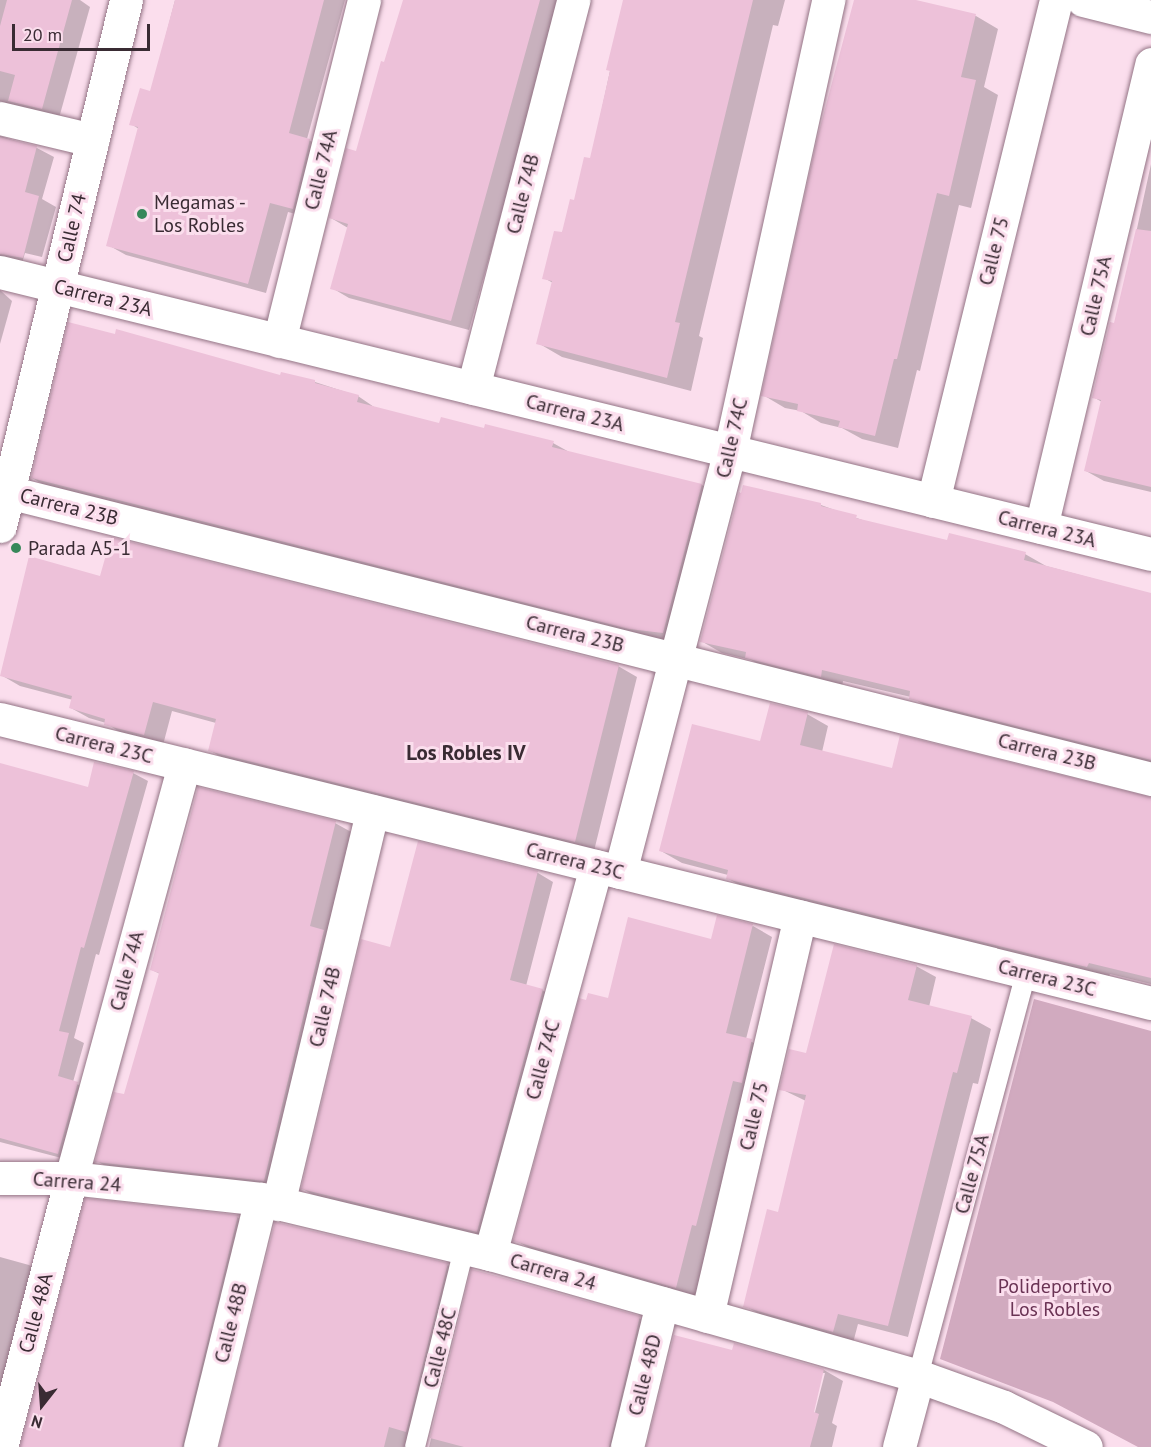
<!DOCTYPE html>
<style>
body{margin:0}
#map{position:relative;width:1151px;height:1447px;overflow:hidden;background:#fbdeed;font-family:"PT Sans",sans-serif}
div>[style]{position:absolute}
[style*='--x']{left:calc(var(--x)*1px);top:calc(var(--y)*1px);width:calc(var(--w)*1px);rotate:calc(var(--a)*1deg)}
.green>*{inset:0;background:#d1aabf}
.shadow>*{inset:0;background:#0003}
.building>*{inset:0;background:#edc1d9}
.roads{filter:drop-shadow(0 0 2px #937485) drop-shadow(0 0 2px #937485)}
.lane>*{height:20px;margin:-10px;padding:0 10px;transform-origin:10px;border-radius:10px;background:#fff}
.street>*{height:33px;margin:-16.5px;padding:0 16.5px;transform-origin:16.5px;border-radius:16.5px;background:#fff}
.dots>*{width:16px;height:16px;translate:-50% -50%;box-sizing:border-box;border:3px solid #fbdeed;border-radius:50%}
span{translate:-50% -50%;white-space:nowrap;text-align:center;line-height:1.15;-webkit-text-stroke:6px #fbdeed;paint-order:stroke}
.street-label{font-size:20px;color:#392b33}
.poi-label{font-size:20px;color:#392b33}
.left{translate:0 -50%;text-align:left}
.park-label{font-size:20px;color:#6a3354}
.neighbourhood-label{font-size:21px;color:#392b33;font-weight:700}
.north{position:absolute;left:12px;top:1375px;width:60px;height:60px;-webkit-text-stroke:4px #fbdeed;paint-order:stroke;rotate:197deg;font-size:16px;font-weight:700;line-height:24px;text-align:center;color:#392b33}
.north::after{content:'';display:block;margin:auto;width:21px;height:27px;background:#392b33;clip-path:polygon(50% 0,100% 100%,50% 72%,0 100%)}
.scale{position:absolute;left:12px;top:24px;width:138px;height:27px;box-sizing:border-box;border:3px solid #392b33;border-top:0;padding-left:8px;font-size:18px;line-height:21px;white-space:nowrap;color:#392b33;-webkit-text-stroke:4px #fbdeed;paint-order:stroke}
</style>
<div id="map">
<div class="green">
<i style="clip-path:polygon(1034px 999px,1151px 1031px,1151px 1447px,1138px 1447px,1053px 1402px,940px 1359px)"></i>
</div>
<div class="shadow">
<i style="clip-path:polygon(0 0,80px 0,90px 7px,59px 118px,0 121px)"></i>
<i style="clip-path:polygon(175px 0,345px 0,307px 139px,327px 150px,310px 218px,288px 212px,266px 293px,126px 255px,108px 245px,139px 129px,131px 124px,151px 93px)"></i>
<i style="clip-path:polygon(404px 0,561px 0,469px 330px,349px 298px,332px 288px,348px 228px,331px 218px,358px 153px)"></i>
<i style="clip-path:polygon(625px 0,785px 0,778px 26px,773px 25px,699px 336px,703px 338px,691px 391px,562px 357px,538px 343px,553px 283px,544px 278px,591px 160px)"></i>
<i style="clip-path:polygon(855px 0,910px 0,976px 16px,998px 29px,984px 87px,998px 95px,971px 208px,959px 205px,920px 371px,917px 370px,898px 448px,862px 439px,842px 428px,821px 423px,801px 411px,785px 408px,763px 395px)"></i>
<i style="clip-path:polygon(0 136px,37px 148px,54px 157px,42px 199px,56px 207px,42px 257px,25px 253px,22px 263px,0 275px)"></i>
<i style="clip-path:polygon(1151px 164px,1151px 492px,1104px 481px,1086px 471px,1102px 402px,1093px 397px,1116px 325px)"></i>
<i style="clip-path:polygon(0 290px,12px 301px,0 344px)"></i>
<i style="clip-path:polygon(281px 377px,315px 382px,358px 396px,377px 409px,441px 425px,485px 429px,553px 443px,571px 453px,702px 485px,720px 496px,682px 643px,650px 639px,51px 489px,32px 478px)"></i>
<i style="clip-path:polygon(821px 505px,865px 521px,948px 542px,1025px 554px,1046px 566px,1151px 594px,1151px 765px,932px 710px,911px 697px,843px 681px,842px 688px,768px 669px,751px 660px,722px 653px,701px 641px)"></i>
<i style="clip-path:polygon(101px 578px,618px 666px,637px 677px,594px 851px,228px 761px,209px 750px,216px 723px,172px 711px,163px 745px,124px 735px,106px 723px,89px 718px,71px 708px,73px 700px,20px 686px,1px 675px)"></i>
<i style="clip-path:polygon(807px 714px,828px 726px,822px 752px,893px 770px,1151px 799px,1151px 984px,1110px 974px,1108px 978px,748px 890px,727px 878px,728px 875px,682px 863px,661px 851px,762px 743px)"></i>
<i style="clip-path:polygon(0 765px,89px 789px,133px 773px,148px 781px,99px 955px,96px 954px,74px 1038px,84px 1043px,73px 1082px,92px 1092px,73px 1161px,0 1142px)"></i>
<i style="clip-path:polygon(335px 823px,353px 833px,283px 1190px,115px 1172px,97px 1161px,125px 1096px,160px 974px,152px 970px)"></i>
<i style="clip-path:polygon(419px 843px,538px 873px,553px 882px,526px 986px,542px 990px,558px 999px,492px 1239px,318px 1198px,303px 1189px,391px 949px)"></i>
<i style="clip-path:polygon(753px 926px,772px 937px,746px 1039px,771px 1052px,695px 1297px,534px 1251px,515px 1240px,609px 1000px,712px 941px)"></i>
<i style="clip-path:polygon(916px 966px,936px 977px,929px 1007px,971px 1018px,991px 1029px,978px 1084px,973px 1083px,908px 1337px,858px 1324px,853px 1343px,765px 1317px,745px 1306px,780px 1214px,806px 1101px,781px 1089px,807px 1055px)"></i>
<i style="clip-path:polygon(237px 1217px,256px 1228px,202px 1447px,22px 1447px)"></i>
<i style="clip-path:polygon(0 1257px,29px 1265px,48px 1276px,0 1447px)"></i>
<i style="clip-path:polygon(448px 1265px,466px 1276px,424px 1447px,221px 1447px)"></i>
<i style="clip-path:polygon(473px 1271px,639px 1318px,658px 1328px,629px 1447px,429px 1447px)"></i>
<i style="clip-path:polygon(evenodd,735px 1345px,824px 1370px,843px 1381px,832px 1423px,837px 1426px,832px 1447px,648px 1447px,733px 1351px,735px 1345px,822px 1373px,825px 1373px,813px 1420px,810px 1419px,822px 1373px)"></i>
</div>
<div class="building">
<i style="clip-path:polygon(7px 0,72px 0,42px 109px,8px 101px,15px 75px,0 71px,0 26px)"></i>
<i style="clip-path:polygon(175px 0,324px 0,289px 133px,310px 139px,293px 209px,270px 203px,248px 284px,106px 246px,138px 127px,129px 125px,140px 88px,150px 91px)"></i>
<i style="clip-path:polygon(403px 0,540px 0,451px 321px,330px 289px,348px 224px,329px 218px,346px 148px,356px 151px,381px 61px,384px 62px)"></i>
<i style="clip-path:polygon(623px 0,753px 0,675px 322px,680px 323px,667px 378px,536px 344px,552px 281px,542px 279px,554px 231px,562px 232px,570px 199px,574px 200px,584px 157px,590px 158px,610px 71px,606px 70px)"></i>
<i style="clip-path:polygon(854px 0,916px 0,976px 14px,961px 77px,976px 80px,949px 196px,937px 193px,897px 359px,894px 359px,875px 436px,838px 427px,840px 421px,797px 411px,798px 404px,761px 396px,817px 139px)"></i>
<i style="clip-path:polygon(0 137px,37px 146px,25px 192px,39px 196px,23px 258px,0 254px)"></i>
<i style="clip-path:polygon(1136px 229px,1151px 231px,1151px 487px,1084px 471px,1101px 400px,1092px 398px,1110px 322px,1114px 323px)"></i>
<i style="clip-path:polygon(68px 322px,115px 334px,116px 329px,280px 375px,281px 372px,315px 380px,315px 383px,359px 395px,357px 402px,439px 423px,441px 417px,484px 428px,485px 424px,554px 441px,552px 447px,702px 484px,663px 633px,629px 629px,31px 478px)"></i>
<i style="clip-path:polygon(743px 485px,821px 503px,821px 506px,857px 515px,856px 518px,947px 540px,949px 533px,1026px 552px,1024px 560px,1151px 593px,1151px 760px,909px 699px,910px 691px,822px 670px,821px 677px,745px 658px,746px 652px,700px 642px,739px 492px,741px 493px)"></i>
<i style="clip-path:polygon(111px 537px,619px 665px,575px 842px,208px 751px,216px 719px,153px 702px,144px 735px,104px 725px,105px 719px,69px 708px,72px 696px,0 676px,29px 556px,100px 576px)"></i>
<i style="clip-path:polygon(770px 703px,808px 712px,800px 745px,892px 768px,900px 735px,1151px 797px,1151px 978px,1089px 963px,1087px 967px,1047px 958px,726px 879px,728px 870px,659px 851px,692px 724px,760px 741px)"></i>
<i style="clip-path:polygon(94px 762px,134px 771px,84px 948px,81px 947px,59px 1031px,69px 1033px,58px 1076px,78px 1082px,58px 1154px,0 1138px,0 763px,88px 787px)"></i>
<i style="clip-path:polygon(198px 787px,336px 821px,310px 926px,324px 930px,264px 1181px,95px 1162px,114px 1092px,124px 1094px,159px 973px,150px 970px)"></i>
<i style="clip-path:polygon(418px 841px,538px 871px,510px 980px,543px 989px,477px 1232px,301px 1189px,361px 939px,390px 947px)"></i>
<i style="clip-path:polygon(717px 915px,753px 924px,726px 1033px,752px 1039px,742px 1083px,733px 1081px,696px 1226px,692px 1225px,676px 1288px,513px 1241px,579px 998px,586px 1000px,588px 993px,608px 998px,628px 917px,711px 939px)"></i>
<i style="clip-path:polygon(834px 944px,917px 965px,908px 1000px,972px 1016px,957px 1073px,953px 1072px,888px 1326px,838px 1314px,833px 1332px,743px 1307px,767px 1209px,778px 1212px,806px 1095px,779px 1090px,789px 1049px,806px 1053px)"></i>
<i style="clip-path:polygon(85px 1198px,238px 1215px,182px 1447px,20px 1447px)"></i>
<i style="clip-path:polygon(275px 1222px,448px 1263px,406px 1432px,389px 1427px,384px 1447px,219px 1447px)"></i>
<i style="clip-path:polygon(471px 1269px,640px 1316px,609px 1447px,464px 1447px,430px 1438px)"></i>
<i style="clip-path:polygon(674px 1335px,732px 1350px,734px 1343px,824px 1369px,814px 1412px,819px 1414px,810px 1447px,646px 1447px)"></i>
</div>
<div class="roads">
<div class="lane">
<i style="--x:918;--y:1376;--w:418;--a:-75"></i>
<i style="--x:415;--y:1447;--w:204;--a:-76.1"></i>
</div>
<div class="street">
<i style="--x:1083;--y:0;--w:70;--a:14"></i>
<i style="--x:0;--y:118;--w:95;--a:13.4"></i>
<i style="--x:0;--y:272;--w:1185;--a:13.77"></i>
<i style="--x:279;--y:341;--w:351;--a:-76"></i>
<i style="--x:473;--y:388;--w:401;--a:-75.5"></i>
<i style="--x:0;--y:490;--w:1187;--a:14.09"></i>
<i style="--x:933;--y:501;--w:516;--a:-76.21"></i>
<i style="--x:0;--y:526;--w:541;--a:-76.53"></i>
<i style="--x:1041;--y:527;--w:476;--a:-76.6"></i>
<i style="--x:0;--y:719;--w:1186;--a:13.86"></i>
<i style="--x:620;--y:872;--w:435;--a:-75.4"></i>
<i style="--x:730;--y:451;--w:462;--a:-77.7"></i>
<i style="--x:0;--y:1178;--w:71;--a:0"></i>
<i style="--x:71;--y:1178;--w:191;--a:6.3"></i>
<i style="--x:261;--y:1199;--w:236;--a:13.5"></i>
<i style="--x:490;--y:1254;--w:445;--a:15.9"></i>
<i style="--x:918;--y:1376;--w:91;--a:19.8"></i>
<i style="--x:1004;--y:1407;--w:91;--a:26"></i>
<i style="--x:278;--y:1204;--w:404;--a:-76.5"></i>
<i style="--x:490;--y:1254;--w:402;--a:-74.7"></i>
<i style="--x:707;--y:1316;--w:410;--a:-76.9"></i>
<i style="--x:1;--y:1447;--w:278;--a:-75.4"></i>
<i style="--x:71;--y:1178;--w:429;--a:-74.7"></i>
<i style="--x:200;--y:1447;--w:255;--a:-76.2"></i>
<i style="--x:627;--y:1447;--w:148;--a:-76.3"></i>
<i style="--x:899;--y:1447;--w:73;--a:-75"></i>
</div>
</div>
<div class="dots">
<i style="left:142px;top:214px;background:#37885a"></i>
<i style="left:16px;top:548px;background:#37885a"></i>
</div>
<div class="street-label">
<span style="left:321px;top:170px;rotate:-76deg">Calle 74A</span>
<span style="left:523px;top:194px;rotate:-76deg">Calle 74B</span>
<span style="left:72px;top:228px;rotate:-77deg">Calle 74</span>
<span style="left:994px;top:251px;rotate:-76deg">Calle 75</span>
<span style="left:1096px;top:296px;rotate:-77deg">Calle 75A</span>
<span style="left:103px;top:298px;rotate:14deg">Carrera 23A</span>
<span style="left:575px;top:413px;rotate:14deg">Carrera 23A</span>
<span style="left:732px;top:438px;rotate:-77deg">Calle 74C</span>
<span style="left:69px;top:507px;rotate:14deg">Carrera 23B</span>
<span style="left:1047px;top:529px;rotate:14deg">Carrera 23A</span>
<span style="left:575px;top:634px;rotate:14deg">Carrera 23B</span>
<span style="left:104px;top:745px;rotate:14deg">Carrera 23C</span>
<span style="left:1047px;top:752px;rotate:14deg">Carrera 23B</span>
<span style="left:575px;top:861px;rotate:14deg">Carrera 23C</span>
<span style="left:127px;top:971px;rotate:-75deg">Calle 74A</span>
<span style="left:1047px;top:978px;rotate:14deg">Carrera 23C</span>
<span style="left:325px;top:1007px;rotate:-77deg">Calle 74B</span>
<span style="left:543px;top:1060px;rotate:-75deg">Calle 74C</span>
<span style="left:754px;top:1116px;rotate:-77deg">Calle 75</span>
<span style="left:972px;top:1174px;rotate:-75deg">Calle 75A</span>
<span style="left:77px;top:1182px;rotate:4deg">Carrera 24</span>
<span style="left:553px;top:1272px;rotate:16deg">Carrera 24</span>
<span style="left:36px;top:1313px;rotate:-75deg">Calle 48A</span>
<span style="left:231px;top:1323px;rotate:-76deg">Calle 48B</span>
<span style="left:440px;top:1348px;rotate:-76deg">Calle 48C</span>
<span style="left:645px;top:1375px;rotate:-76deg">Calle 48D</span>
</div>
<div class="poi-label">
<span class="left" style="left:154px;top:214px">Megamas -<br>Los Robles</span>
<span class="left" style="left:28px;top:548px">Parada A5-1</span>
</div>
<div class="park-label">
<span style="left:1055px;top:1298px">Polideportivo<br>Los Robles</span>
</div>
<div class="neighbourhood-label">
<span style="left:466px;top:753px">Los Robles IV</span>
</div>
<div class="north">N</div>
<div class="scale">20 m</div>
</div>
